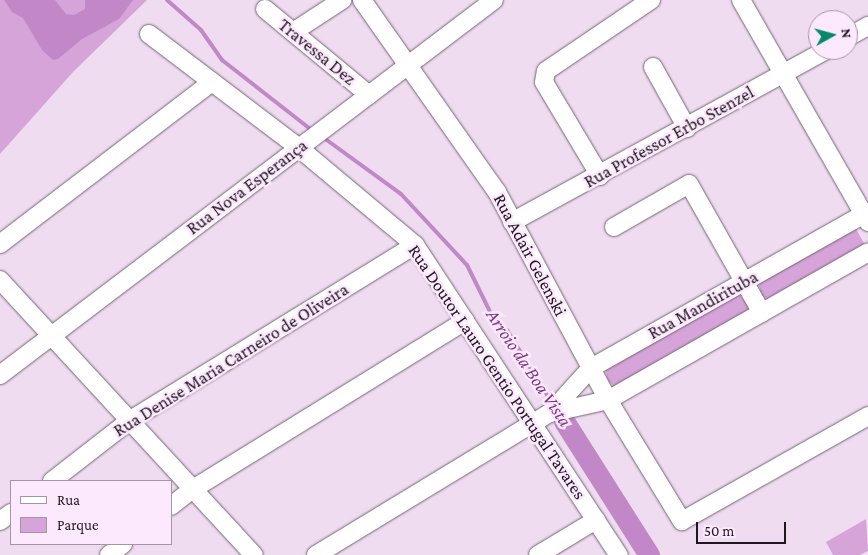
<!DOCTYPE html>
<meta charset="utf-8">
<style>
body{margin:0}
#map{position:relative;width:868px;height:555px;overflow:hidden;background:#efdcf0;font-family:"Crimson Pro",serif}
div>[style]{position:absolute}
[style*='--x']{left:calc(var(--x)*1px);top:calc(var(--y)*1px);width:calc(var(--w)*1px);rotate:calc(var(--a)*1deg)}
.green>*{inset:0;background:#d6a4d9}
.water>*{inset:0;background:#c287c6}
.stream>*{height:4px;margin:-2px;padding:0 2px;transform-origin:2px;border-radius:2px;background:#c287c6}
.river>*{height:21px;margin:-10.5px;padding:0 10.5px;transform-origin:10.5px;border-radius:10.5px;background:#c287c6}
.roads{filter:drop-shadow(0 0 1px #756476) drop-shadow(0 0 1px #756476)}
.minor>*{height:18px;margin:-9px;padding:0 9px;transform-origin:9px;border-radius:9px;background:#fff}
span{translate:-50% -50%;white-space:nowrap;text-align:center;line-height:1.15;-webkit-text-stroke:5px #fde9fe;paint-order:stroke}
.street-label{font-size:18px;color:#1e171e}
.water-label{font-size:19px;color:#7d3582;font-style:italic}
.legend{position:absolute;left:10px;top:480px;width:162px;height:65px;box-sizing:border-box;background:#fde9fe;border:1px solid #a495a4;margin:0;padding:6px 9px;list-style:none;font-size:15px;color:#1e171e}
.legend li{display:flex;align-items:center;gap:10px;height:25px}
.legend b{width:25px;border:1px solid #a495a4}
.north{position:absolute;left:808px;top:10px;width:50px;height:50px;box-sizing:border-box;background:#fde9fe;border:1px solid #a495a4;border-radius:50%;rotate:83deg;font-size:14px;font-weight:700;line-height:20px;text-align:center;color:#1e171e}
.north::after{content:'';display:block;margin:auto;width:18px;height:22px;background:#06886b;clip-path:polygon(50% 0,100% 100%,50% 72%,0 100%)}
.scale{position:absolute;left:696px;top:522px;width:90px;height:22px;box-sizing:border-box;border:2px solid #1e171e;border-top:0;padding-left:6px;font-size:15px;line-height:18px;white-space:nowrap;color:#1e171e;-webkit-text-stroke:4px #fde9fe;paint-order:stroke}
</style>
<div id="map">
<div class="green">
<i style="clip-path:polygon(0 0,147px 0,73px 72px,0 154px)"></i>
<i style="clip-path:polygon(855px 227px,866px 247px,768px 300px,760px 294px,759px 283px)"></i>
<i style="clip-path:polygon(739px 294px,750px 308px,749px 312px,616px 387px,607px 381px,606px 369px)"></i>
<i style="clip-path:polygon(866px 519px,868px 551px,860px 555px,833px 555px,826px 542px)"></i>
</div>
<div class="water">
<i style="clip-path:polygon(4px 0,55px 0,66px 14px,74px 15px,85px 9px,85px 0,133px 0,119px 19px,82px 39px,58px 59px,53px 60px,42px 50px,23px 18px,12px 12px)"></i>
</div>
<div class="stream">
<i style="--x:167;--y:0;--w:45;--a:41.4"></i>
<i style="--x:201;--y:30;--w:37;--a:55"></i>
<i style="--x:222;--y:60;--w:110;--a:38"></i>
<i style="--x:324;--y:138;--w:95;--a:36"></i>
<i style="--x:401;--y:194;--w:97;--a:47.1"></i>
<i style="--x:467;--y:265;--w:64;--a:63.8"></i>
<i style="--x:495;--y:322;--w:14;--a:34"></i>
<i style="--x:507;--y:330;--w:86;--a:58.3"></i>
</div>
<div class="river">
<i style="--x:564;--y:421;--w:159;--a:57.6"></i>
</div>
<div class="roads">
<div class="minor">
<i style="--x:362;--y:0;--w:235;--a:54.9"></i>
<i style="--x:497;--y:192;--w:236;--a:61.9"></i>
<i style="--x:608;--y:400;--w:142;--a:58.6"></i>
<i style="--x:682;--y:521;--w:214;--a:-29.4"></i>
<i style="--x:741;--y:0;--w:256;--a:60.2"></i>
<i style="--x:265;--y:9;--w:135;--a:39.6"></i>
<i style="--x:293;--y:32;--w:59;--a:-33.1"></i>
<i style="--x:149;--y:34;--w:188;--a:37.2"></i>
<i style="--x:299;--y:148;--w:151;--a:39.9"></i>
<i style="--x:415;--y:245;--w:371;--a:56.7"></i>
<i style="--x:848;--y:37;--w:23;--a:-29"></i>
<i style="--x:653;--y:67;--w:70;--a:60.9"></i>
<i style="--x:600;--y:176;--w:109;--a:-120.8"></i>
<i style="--x:544;--y:82;--w:11;--a:-80"></i>
<i style="--x:546;--y:71;--w:127;--a:-34.1"></i>
<i style="--x:512;--y:222;--w:358;--a:-28.7"></i>
<i style="--x:614;--y:227;--w:86;--a:-29.8"></i>
<i style="--x:689;--y:184;--w:148;--a:60.5"></i>
<i style="--x:0;--y:244;--w:267;--a:-37.4"></i>
<i style="--x:0;--y:280;--w:374;--a:47.3"></i>
<i style="--x:0;--y:375;--w:620;--a:-37.2"></i>
<i style="--x:550;--y:413;--w:61;--a:-47.7"></i>
<i style="--x:591;--y:368;--w:318;--a:-29.4"></i>
<i style="--x:52;--y:481;--w:98;--a:-37.9"></i>
<i style="--x:129;--y:421;--w:336;--a:-31.6"></i>
<i style="--x:171;--y:506;--w:28;--a:-38"></i>
<i style="--x:193;--y:489;--w:320;--a:-31.7"></i>
<i style="--x:0;--y:521;--w:14;--a:-36"></i>
<i style="--x:109;--y:555;--w:18;--a:-38"></i>
<i style="--x:316;--y:555;--w:274;--a:-31.3"></i>
<i style="--x:550;--y:413;--w:59;--a:-12.6"></i>
<i style="--x:608;--y:400;--w:299;--a:-29.6"></i>
<i style="--x:538;--y:555;--w:68;--a:-31.1"></i>
</div>
</div>
<div class="street-label">
<span style="left:317px;top:52px;rotate:39deg">Travessa Dez</span>
<span style="left:669px;top:137px;rotate:-29deg">Rua Professor Erbo Stenzel</span>
<span style="left:247px;top:187px;rotate:-37deg">Rua Nova Esperança</span>
<span style="left:530px;top:255px;rotate:62deg">Rua Adair Gelenski</span>
<span style="left:703px;top:305px;rotate:-29deg">Rua Mandirituba</span>
<span style="left:231px;top:360px;rotate:-32deg">Rua Denise Maria Carneiro de Oliveira</span>
<span style="left:497px;top:372px;rotate:56deg">Rua Doutor Lauro Gentio Portugal Tavares</span>
</div>
<div class="water-label">
<span style="left:529px;top:368px;rotate:56deg">Arroio da Boa Vista</span>
</div>
<ul class="legend">
<li><b style="height:6px;background:#fff"></b>Rua</li>
<li><b style="height:14px;background:#d6a4d9"></b>Parque</li>
</ul>
<div class="north">N</div>
<div class="scale">50 m</div>
</div>
